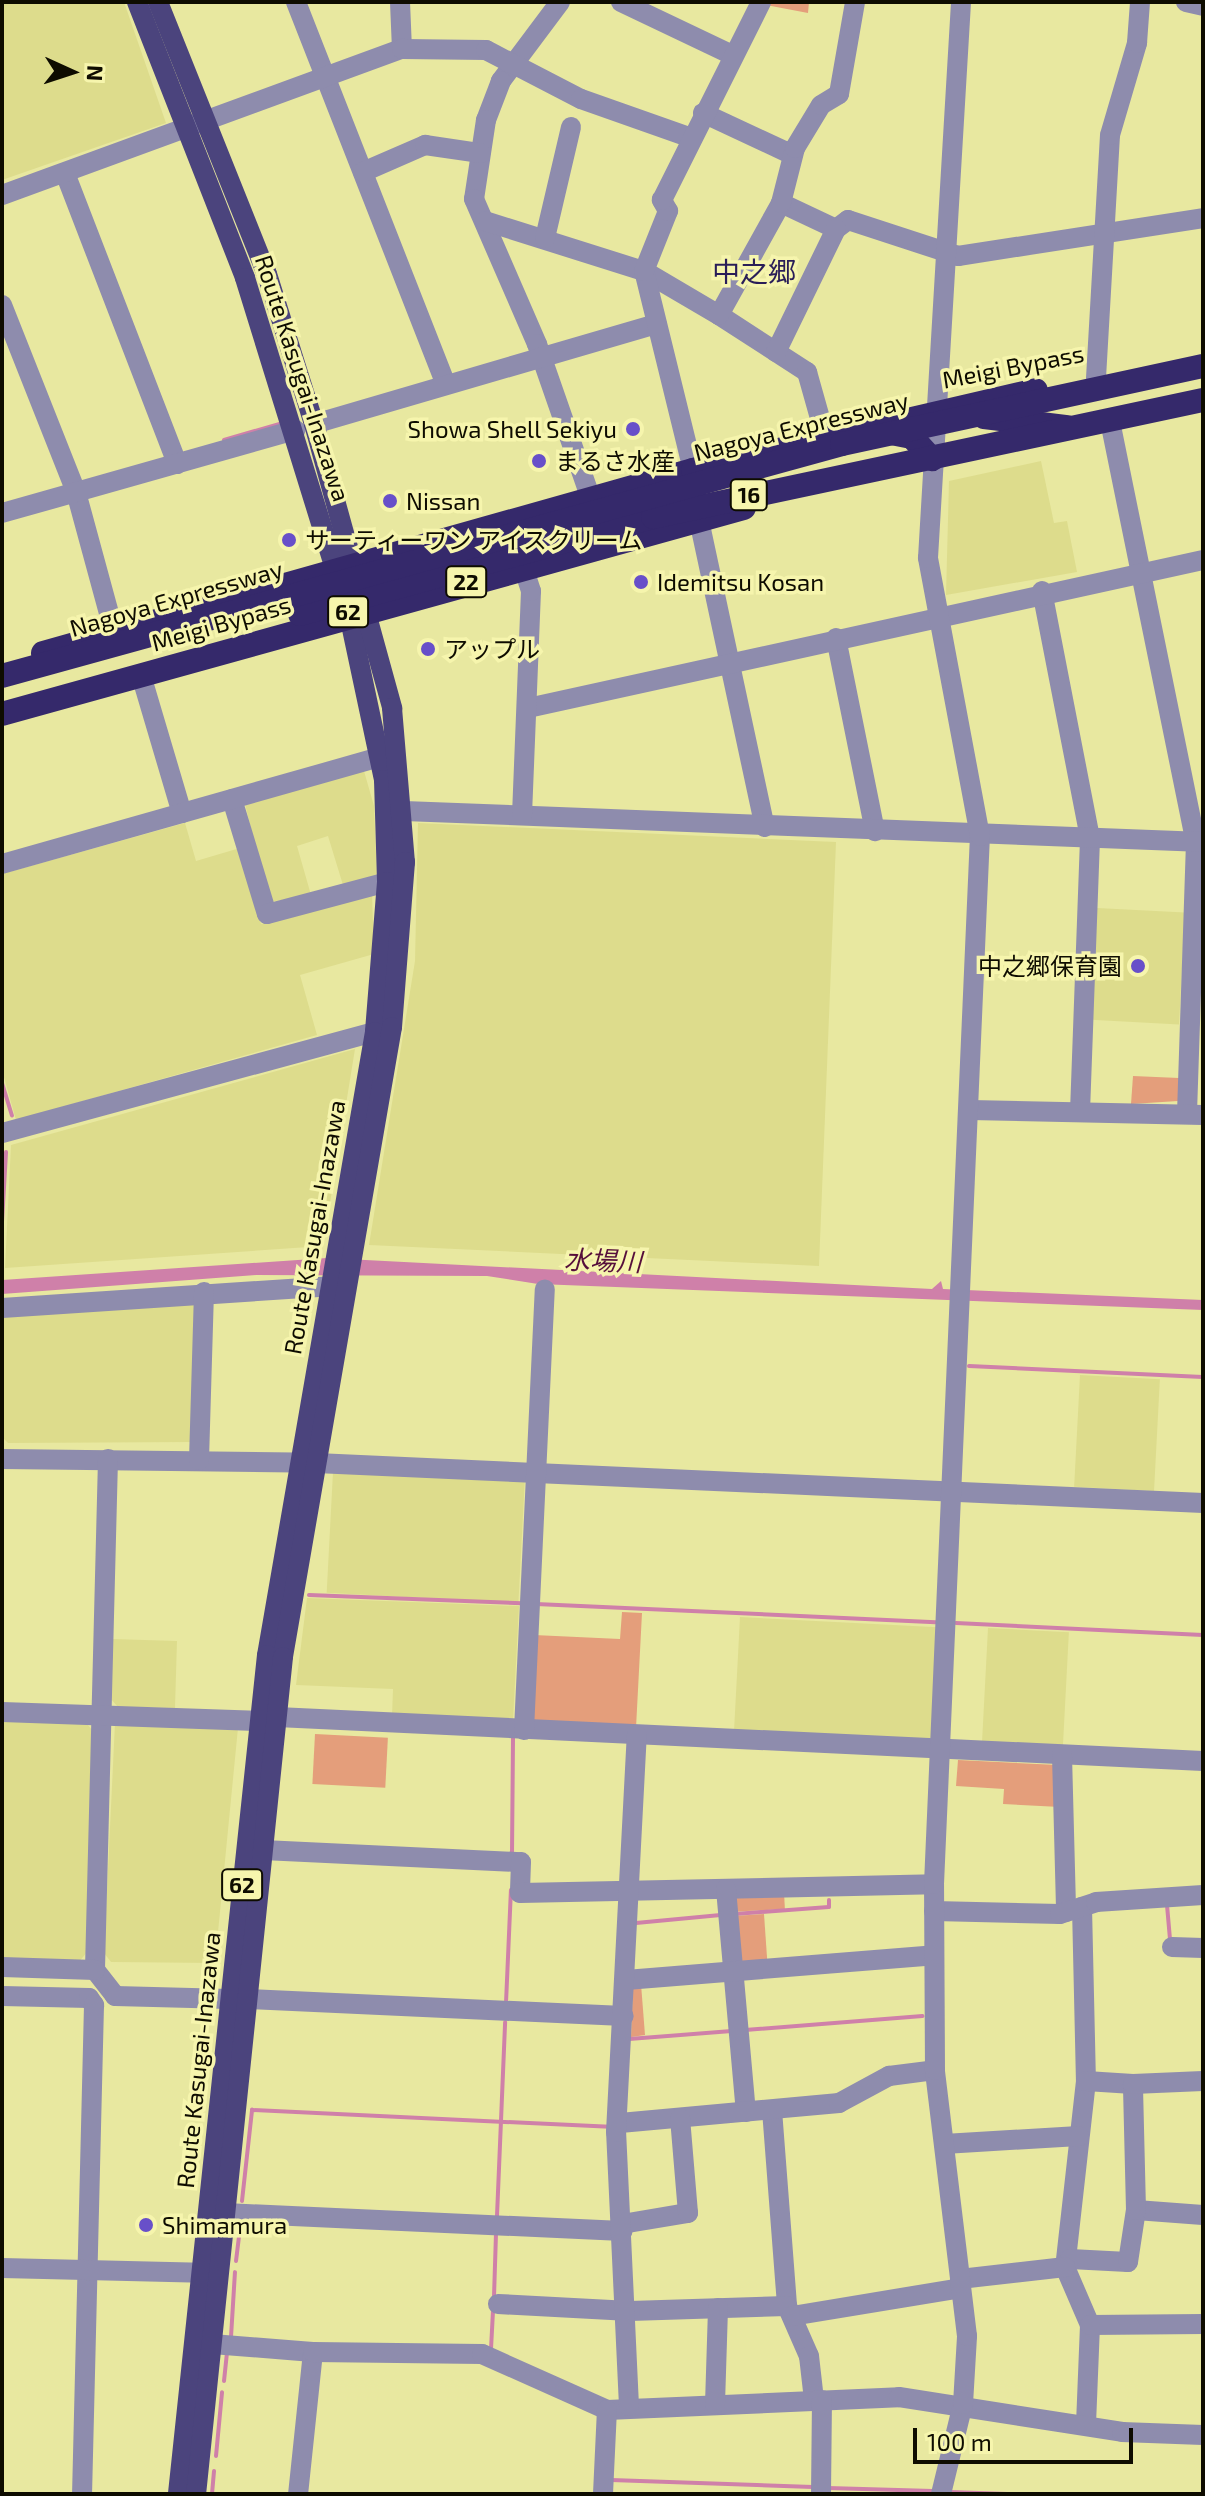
<!DOCTYPE html>
<meta charset="utf-8">
<style>
body{margin:0}
#map{position:relative;width:1205px;height:2496px;overflow:hidden;background:#e8e8a0;font-family:"Exo 2","Noto Sans JP",sans-serif}
div>[style]{position:absolute}
[style*='--x']{left:calc(var(--x)*1px);top:calc(var(--y)*1px);width:calc(var(--w)*1px);rotate:calc(var(--a)*1deg)}
.built>*{inset:0;background:#dddc8c;transform-origin:0 0}
.green>*{inset:0;background:#e49e7b;transform-origin:0 0}
.water>*{inset:0;background:#cf80a9}
.stream>*{height:4px;margin:-2px;padding:0 2px;transform-origin:2px;border-radius:2px;background:#cf80a9}
.minor>*{height:20px;margin:-10px;padding:0 10px;transform-origin:10px;border-radius:10px;background:#8e8cad}
.major>*{height:20px;margin:-10px;padding:0 10px;transform-origin:10px;border-radius:10px;background:#4b447d}
.highway>*{height:24px;margin:-12px;padding:0 12px;transform-origin:12px;border-radius:12px;background:#35296b}
.highway-bridge>*{height:24px;margin:-12px;padding:0 12px;transform-origin:12px;border-radius:12px;background:#35296b}
.dots>*{width:22px;height:22px;translate:-50% -50%;box-sizing:border-box;border:4px solid #f6f5ad;border-radius:50%}
span{translate:-50% -50%;white-space:nowrap;text-align:center;line-height:1.15;-webkit-text-stroke:7px #f6f5ad;paint-order:stroke}
.shield-label span{padding:2px 6px;background:#f6f5ad;border:2px solid;border-radius:6px;-webkit-text-stroke-width:0}
.shield-label{font-size:22px;color:#0e0c00;font-weight:700}
.street-label{font-size:24px;color:#0e0c00}
.poi-label{font-size:24px;color:#0e0c00}
.right{translate:-100% -50%;text-align:right}
.left{translate:0 -50%;text-align:left}
.water-label{font-size:26px;color:#560f3b;font-style:italic}
.quarter-label{font-size:28px;color:#2a1e58}
.frame{position:absolute;inset:0;border:4px solid #0e0c00;pointer-events:none}
.north{position:absolute;left:32px;top:32px;width:80px;height:80px;-webkit-text-stroke:6px #f6f5ad;paint-order:stroke;rotate:93deg;font-size:22px;font-weight:700;line-height:32px;text-align:center;color:#0e0c00}
.north::after{content:'';display:block;margin:auto;width:28px;height:36px;background:#0e0c00;clip-path:polygon(50% 0,100% 100%,50% 72%,0 100%)}
.scale{position:absolute;left:913px;top:2428px;width:220px;height:36px;box-sizing:border-box;border:4px solid #0e0c00;border-top:0;padding-left:10px;font-size:24px;line-height:28px;white-space:nowrap;color:#0e0c00;-webkit-text-stroke:6px #f6f5ad;paint-order:stroke}
</style>
<div id="map">
<div class="built">
<i style="clip-path:polygon(2px 2px,124px 2px,166px 123px,2px 180px)"></i>
<i style="clip-path:polygon(1041px 461px,1054px 523px,1067px 521px,1077px 572px,946px 595px,949px 481px)"></i>
<i style="clip-path:polygon(364px 771px,374px 806px,377px 875px,343px 885px,328px 836px,297px 846px,311px 895px,269px 902px,245px 804px)"></i>
<i style="clip-path:polygon(185px 823px,196px 861px,240px 848px,261px 924px,372px 892px,374px 954px,300px 975px,317px 1035px,16px 1120px,2px 1070px,2px 874px)"></i>
<i style="clip-path:polygon(418px 823px,836px 842px,819px 1266px,369px 1245px,415px 961px)"></i>
<i style="left:1097px;top:908px;width:88px;height:112px;rotate:3deg"></i>
<i style="clip-path:polygon(355px 1049px,323px 1246px,5px 1268px,11px 1145px)"></i>
<i style="clip-path:polygon(195px 1297px,195px 1442px,8px 1443px,2px 1437px,3px 1317px)"></i>
<i style="left:1080px;top:1375px;width:80px;height:112px;rotate:3deg"></i>
<i style="left:333px;top:1472px;width:192px;height:121px;rotate:3deg"></i>
<i style="clip-path:polygon(307px 1598px,519px 1606px,513px 1721px,392px 1716px,393px 1689px,296px 1685px)"></i>
<i style="left:740px;top:1617px;width:198px;height:116px;rotate:3deg"></i>
<i style="left:988px;top:1628px;width:81px;height:116px;rotate:3deg"></i>
<i style="clip-path:polygon(112px 1639px,177px 1641px,175px 1708px,118px 1707px,110px 1698px)"></i>
<i style="clip-path:polygon(2px 1721px,86px 1723px,94px 1732px,87px 1952px,79px 1962px,2px 1960px)"></i>
<i style="clip-path:polygon(115px 1723px,238px 1728px,215px 1963px,111px 1962px,104px 1953px)"></i>
</div>
<div class="green">
<i style="clip-path:polygon(767px 2px,809px 2px,808px 13px,766px 5px)"></i>
<i style="clip-path:polygon(1133px 1076px,1179px 1078px,1178px 1101px,1131px 1104px)"></i>
<i style="clip-path:polygon(622px 1612px,642px 1613px,636px 1728px,529px 1723px,534px 1635px,620px 1639px)"></i>
<i style="left:315px;top:1734px;width:73px;height:50px;rotate:3deg"></i>
<i style="clip-path:polygon(958px 1760px,1058px 1765px,1060px 1807px,1003px 1804px,1004px 1789px,956px 1786px)"></i>
<i style="left:784px;top:1892px;width:17px;height:52px;rotate:87deg"></i>
<i style="left:764px;top:1914px;width:49px;height:33px;rotate:86deg"></i>
<i style="clip-path:polygon(641px 1984px,645px 2035px,631px 2037px,633px 1985px)"></i>
</div>
<div class="water">
<i style="clip-path:polygon(327px 1258px,932px 1289px,941px 1281px,943px 1289px,1203px 1300px,1203px 1310px,538px 1284px,487px 1276px,256px 1275px,2px 1294px,2px 1280px)"></i>
</div>
<div class="stream">
<i style="--x:224;--y:440;--w:57;--a:-16.2"></i>
<i style="--x:2;--y:1083;--w:34;--a:73"></i>
<i style="--x:2;--y:1222;--w:70;--a:-86.7"></i>
<i style="--x:969;--y:1366;--w:234;--a:2.7"></i>
<i style="--x:309;--y:1595;--w:213;--a:2.2"></i>
<i style="--x:536;--y:1604;--w:400;--a:2.6"></i>
<i style="--x:956;--y:1623;--w:247;--a:2.8"></i>
<i style="--x:512;--y:1854;--w:117;--a:-89.5"></i>
<i style="--x:1167;--y:1905;--w:35;--a:85"></i>
<i style="--x:735;--y:1914;--w:94;--a:-4.3"></i>
<i style="--x:829;--y:1907;--w:7;--a:-90"></i>
<i style="--x:636;--y:1923;--w:85;--a:-5.4"></i>
<i style="--x:506;--y:2003;--w:113;--a:-87.5"></i>
<i style="--x:745;--y:2030;--w:178;--a:-4.5"></i>
<i style="--x:629;--y:2039;--w:103;--a:-4.4"></i>
<i style="--x:242;--y:2201;--w:92;--a:-83.7"></i>
<i style="--x:252;--y:2110;--w:358;--a:2.7"></i>
<i style="--x:497;--y:2216;--w:194;--a:-87.6"></i>
<i style="--x:236;--y:2261;--w:35;--a:-83"></i>
<i style="--x:494;--y:2297;--w:63;--a:-88.2"></i>
<i style="--x:231;--y:2337;--w:65;--a:-86.5"></i>
<i style="--x:491;--y:2349;--w:39;--a:-87"></i>
<i style="--x:224;--y:2381;--w:29;--a:-84"></i>
<i style="--x:216;--y:2456;--w:64;--a:-84.6"></i>
<i style="--x:611;--y:2480;--w:202;--a:2"></i>
<i style="--x:828;--y:2488;--w:105;--a:1.6"></i>
<i style="--x:950;--y:2492;--w:58;--a:2"></i>
<i style="--x:212;--y:2494;--w:23;--a:-85"></i>
</div>
<div class="minor">
<i style="--x:296;--y:2;--w:410;--a:68.6"></i>
<i style="--x:400;--y:2;--w:47;--a:87.6"></i>
<i style="--x:560;--y:2;--w:99;--a:126.8"></i>
<i style="--x:501;--y:81;--w:42;--a:111"></i>
<i style="--x:486;--y:120;--w:80;--a:98.6"></i>
<i style="--x:474;--y:199;--w:158;--a:66.5"></i>
<i style="--x:537;--y:344;--w:164;--a:70.8"></i>
<i style="--x:621;--y:2;--w:121;--a:25.5"></i>
<i style="--x:1186;--y:2;--w:17;--a:13"></i>
<i style="--x:703;--y:113;--w:99;--a:25"></i>
<i style="--x:363;--y:172;--w:68;--a:-23.5"></i>
<i style="--x:425;--y:145;--w:56;--a:8.3"></i>
<i style="--x:65;--y:173;--w:312;--a:68.9"></i>
<i style="--x:2;--y:195;--w:426;--a:-20.1"></i>
<i style="--x:402;--y:49;--w:84;--a:0.7"></i>
<i style="--x:486;--y:50;--w:107;--a:27.3"></i>
<i style="--x:581;--y:99;--w:118;--a:19.4"></i>
<i style="--x:781;--y:203;--w:61;--a:25.3"></i>
<i style="--x:836;--y:229;--w:15;--a:-37"></i>
<i style="--x:848;--y:220;--w:116;--a:18.1"></i>
<i style="--x:958;--y:256;--w:248;--a:-8.8"></i>
<i style="--x:485;--y:221;--w:167;--a:17.5"></i>
<i style="--x:644;--y:271;--w:87;--a:30.4"></i>
<i style="--x:719;--y:315;--w:105;--a:32.9"></i>
<i style="--x:807;--y:372;--w:66;--a:74.3"></i>
<i style="--x:545;--y:238;--w:114;--a:-76.8"></i>
<i style="--x:2;--y:305;--w:201;--a:68.4"></i>
<i style="--x:76;--y:492;--w:145;--a:74.8"></i>
<i style="--x:719;--y:315;--w:128;--a:-61"></i>
<i style="--x:781;--y:203;--w:57;--a:-75.7"></i>
<i style="--x:795;--y:148;--w:50;--a:-58.8"></i>
<i style="--x:821;--y:105;--w:21;--a:-31"></i>
<i style="--x:839;--y:94;--w:93;--a:-80.1"></i>
<i style="--x:776;--y:352;--w:137;--a:-64"></i>
<i style="--x:1096;--y:378;--w:243;--a:-86.7"></i>
<i style="--x:1110;--y:135;--w:96;--a:-73.6"></i>
<i style="--x:1137;--y:43;--w:41;--a:-85.8"></i>
<i style="--x:314;--y:424;--w:357;--a:-16.3"></i>
<i style="--x:1111;--y:426;--w:425;--a:78.5"></i>
<i style="--x:1196;--y:842;--w:272;--a:91.9"></i>
<i style="--x:693;--y:470;--w:205;--a:-103.8"></i>
<i style="--x:644;--y:271;--w:65;--a:-68.2"></i>
<i style="--x:668;--y:211;--w:13;--a:-119"></i>
<i style="--x:662;--y:200;--w:221;--a:-63.4"></i>
<i style="--x:2;--y:513;--w:305;--a:-15.8"></i>
<i style="--x:699;--y:520;--w:314;--a:77.9"></i>
<i style="--x:1042;--y:591;--w:253;--a:79"></i>
<i style="--x:1090;--y:839;--w:273;--a:92.1"></i>
<i style="--x:836;--y:638;--w:197;--a:78.6"></i>
<i style="--x:141;--y:675;--w:144;--a:73.5"></i>
<i style="--x:528;--y:708;--w:691;--a:-12.37"></i>
<i style="--x:232;--y:799;--w:120;--a:73.1"></i>
<i style="--x:267;--y:914;--w:124;--a:-14.9"></i>
<i style="--x:404;--y:811;--w:800;--a:2.22"></i>
<i style="--x:522;--y:815;--w:224;--a:-87.7"></i>
<i style="--x:531;--y:591;--w:26;--a:-108"></i>
<i style="--x:2;--y:864;--w:393;--a:-15.8"></i>
<i style="--x:970;--y:1110;--w:233;--a:1.2"></i>
<i style="--x:2;--y:1133;--w:386;--a:-15.2"></i>
<i style="--x:2;--y:1308;--w:329;--a:-3.8"></i>
<i style="--x:2;--y:1459;--w:314;--a:0.7"></i>
<i style="--x:316;--y:1463;--w:888;--a:2.58"></i>
<i style="--x:108;--y:1459;--w:511;--a:91.46"></i>
<i style="--x:95;--y:1970;--w:33;--a:52"></i>
<i style="--x:115;--y:1996;--w:115;--a:1.5"></i>
<i style="--x:199;--y:1460;--w:168;--a:-88.3"></i>
<i style="--x:2;--y:1712;--w:258;--a:2"></i>
<i style="--x:277;--y:1717;--w:927;--a:2.72"></i>
<i style="--x:524;--y:1730;--w:441;--a:-87.3"></i>
<i style="--x:1062;--y:1755;--w:157;--a:88.5"></i>
<i style="--x:263;--y:1850;--w:258;--a:2.7"></i>
<i style="--x:521;--y:1862;--w:31;--a:92"></i>
<i style="--x:520;--y:1893;--w:414;--a:-1.2"></i>
<i style="--x:726;--y:1889;--w:224;--a:84.9"></i>
<i style="--x:1082;--y:1907;--w:174;--a:88.7"></i>
<i style="--x:1086;--y:2081;--w:187;--a:96.4"></i>
<i style="--x:1065;--y:2267;--w:63;--a:66.7"></i>
<i style="--x:1090;--y:2325;--w:99;--a:92.3"></i>
<i style="--x:934;--y:1911;--w:126;--a:1.4"></i>
<i style="--x:1060;--y:1914;--w:38;--a:-18"></i>
<i style="--x:1096;--y:1902;--w:107;--a:-3.7"></i>
<i style="--x:1172;--y:1947;--w:31;--a:2"></i>
<i style="--x:2;--y:1967;--w:93;--a:1.8"></i>
<i style="--x:626;--y:1980;--w:309;--a:-4.6"></i>
<i style="--x:2;--y:1996;--w:87;--a:1.3"></i>
<i style="--x:89;--y:1998;--w:9;--a:54"></i>
<i style="--x:94;--y:2005;--w:489;--a:91.4"></i>
<i style="--x:248;--y:1999;--w:376;--a:2.6"></i>
<i style="--x:1086;--y:2081;--w:47;--a:3.7"></i>
<i style="--x:772;--y:2110;--w:197;--a:85.6"></i>
<i style="--x:787;--y:2306;--w:55;--a:66.3"></i>
<i style="--x:809;--y:2356;--w:44;--a:83.5"></i>
<i style="--x:620;--y:2123;--w:220;--a:-5.2"></i>
<i style="--x:839;--y:2103;--w:57;--a:-28.4"></i>
<i style="--x:889;--y:2076;--w:46;--a:-7.4"></i>
<i style="--x:944;--y:2144;--w:135;--a:-3.4"></i>
<i style="--x:1136;--y:2210;--w:67;--a:4.3"></i>
<i style="--x:225;--y:2213;--w:398;--a:2.6"></i>
<i style="--x:622;--y:2224;--w:67;--a:-9.5"></i>
<i style="--x:688;--y:2213;--w:95;--a:-94.8"></i>
<i style="--x:1070;--y:2259;--w:58;--a:3"></i>
<i style="--x:1128;--y:2262;--w:53;--a:-81.3"></i>
<i style="--x:1136;--y:2210;--w:126;--a:-91.4"></i>
<i style="--x:1133;--y:2084;--w:70;--a:-2.5"></i>
<i style="--x:2;--y:2268;--w:199;--a:1.4"></i>
<i style="--x:960;--y:2279;--w:106;--a:-6.5"></i>
<i style="--x:498;--y:2304;--w:132;--a:3"></i>
<i style="--x:630;--y:2311;--w:157;--a:-1.8"></i>
<i style="--x:792;--y:2316;--w:171;--a:-9.4"></i>
<i style="--x:1090;--y:2325;--w:113;--a:-0.5"></i>
<i style="--x:212;--y:2344;--w:101;--a:4.5"></i>
<i style="--x:313;--y:2352;--w:143;--a:96"></i>
<i style="--x:313;--y:2352;--w:169;--a:0.7"></i>
<i style="--x:482;--y:2354;--w:137;--a:24.1"></i>
<i style="--x:607;--y:2410;--w:292;--a:-2.5"></i>
<i style="--x:899;--y:2397;--w:226;--a:8.9"></i>
<i style="--x:1122;--y:2432;--w:81;--a:2.1"></i>
<i style="--x:715;--y:2404;--w:96;--a:-88.2"></i>
<i style="--x:629;--y:2406;--w:274;--a:-92.7"></i>
<i style="--x:616;--y:2132;--w:397;--a:-87"></i>
<i style="--x:603;--y:2494;--w:84;--a:-87.3"></i>
<i style="--x:821;--y:2494;--w:94;--a:-89.4"></i>
<i style="--x:941;--y:2494;--w:93;--a:-76.3"></i>
<i style="--x:963;--y:2404;--w:68;--a:-86.6"></i>
<i style="--x:967;--y:2336;--w:268;--a:-96.9"></i>
<i style="--x:935;--y:2070;--w:186;--a:-90.3"></i>
<i style="--x:934;--y:1884;--w:1049;--a:-87.49"></i>
<i style="--x:980;--y:836;--w:283;--a:-100.6"></i>
<i style="--x:928;--y:558;--w:557;--a:-86.6"></i>
</div>
<div class="major">
<i style="--x:137;--y:2;--w:296;--a:68.6"></i>
<i style="--x:245;--y:278;--w:353;--a:72.8"></i>
<i style="--x:349;--y:615;--w:169;--a:78"></i>
<i style="--x:384;--y:780;--w:102;--a:88.3"></i>
<i style="--x:387;--y:882;--w:150;--a:94.6"></i>
<i style="--x:375;--y:1032;--w:632;--a:99.83"></i>
<i style="--x:267;--y:1655;--w:844;--a:96.06"></i>
<i style="--x:158;--y:2;--w:293;--a:68.2"></i>
<i style="--x:267;--y:274;--w:157;--a:72.6"></i>
<i style="--x:314;--y:424;--w:295;--a:74.6"></i>
<i style="--x:392;--y:708;--w:155;--a:85.2"></i>
<i style="--x:405;--y:862;--w:166;--a:94.5"></i>
<i style="--x:392;--y:1027;--w:639;--a:99.82"></i>
<i style="--x:283;--y:1657;--w:842;--a:95.93"></i>
</div>
<div class="highway">
<i style="--x:984;--y:417;--w:84;--a:6.9"></i>
<i style="--x:886;--y:432;--w:26;--a:11"></i>
<i style="--x:912;--y:437;--w:30;--a:48"></i>
<i style="--x:43;--y:653;--w:675;--a:-15.72"></i>
<i style="--x:693;--y:470;--w:352;--a:-13.1"></i>
<i style="--x:2;--y:714;--w:770;--a:-15.52"></i>
</div>
<div class="highway-bridge">
<i style="--x:300;--y:614;--w:366;--a:-15.4"></i>
<i style="--x:653;--y:517;--w:562;--a:-12.01"></i>
<i style="--x:2;--y:676;--w:871;--a:-15.44"></i>
<i style="--x:842;--y:444;--w:369;--a:-12.2"></i>
</div>
<div class="dots">
<i style="left:633px;top:429px;background:#6850c9"></i>
<i style="left:539px;top:461px;background:#6850c9"></i>
<i style="left:390px;top:501px;background:#6850c9"></i>
<i style="left:289px;top:540px;background:#6850c9"></i>
<i style="left:641px;top:582px;background:#6850c9"></i>
<i style="left:428px;top:649px;background:#6850c9"></i>
<i style="left:1138px;top:966px;background:#6850c9"></i>
<i style="left:146px;top:2225px;background:#6850c9"></i>
</div>
<div class="shield-label">
<span style="left:749px;top:495px">16</span>
<span style="left:466px;top:582px">22</span>
<span style="left:348px;top:612px">62</span>
<span style="left:242px;top:1885px">62</span>
</div>
<div class="street-label">
<span style="left:1013px;top:366px;rotate:-11deg">Meigi Bypass</span>
<span style="left:303px;top:378px;rotate:72deg">Route Kasugai-Inazawa</span>
<span style="left:801px;top:426px;rotate:-14deg">Nagoya Expressway</span>
<span style="left:176px;top:598px;rotate:-16deg">Nagoya Expressway</span>
<span style="left:221px;top:623px;rotate:-16deg">Meigi Bypass</span>
<span style="left:314px;top:1227px;rotate:-80deg">Route Kasugai-Inazawa</span>
<span style="left:198px;top:2060px;rotate:-84deg">Route Kasugai-Inazawa</span>
</div>
<div class="poi-label">
<span class="right" style="left:617px;top:429px">Showa Shell Sekiyu</span>
<span class="left" style="left:555px;top:461px">まるさ水産</span>
<span class="left" style="left:406px;top:501px">Nissan</span>
<span class="left" style="left:305px;top:540px">サーティーワン アイスクリーム</span>
<span class="left" style="left:657px;top:582px">Idemitsu Kosan</span>
<span class="left" style="left:444px;top:649px">アップル</span>
<span class="right" style="left:1122px;top:966px">中之郷保育園</span>
<span class="left" style="left:162px;top:2225px">Shimamura</span>
</div>
<div class="water-label">
<span style="left:603px;top:1260px;rotate:2deg">水場川</span>
</div>
<div class="quarter-label">
<span style="left:754px;top:271px">中之郷</span>
</div>
<div class="frame"></div>
<div class="north">N</div>
<div class="scale">100 m</div>
</div>
